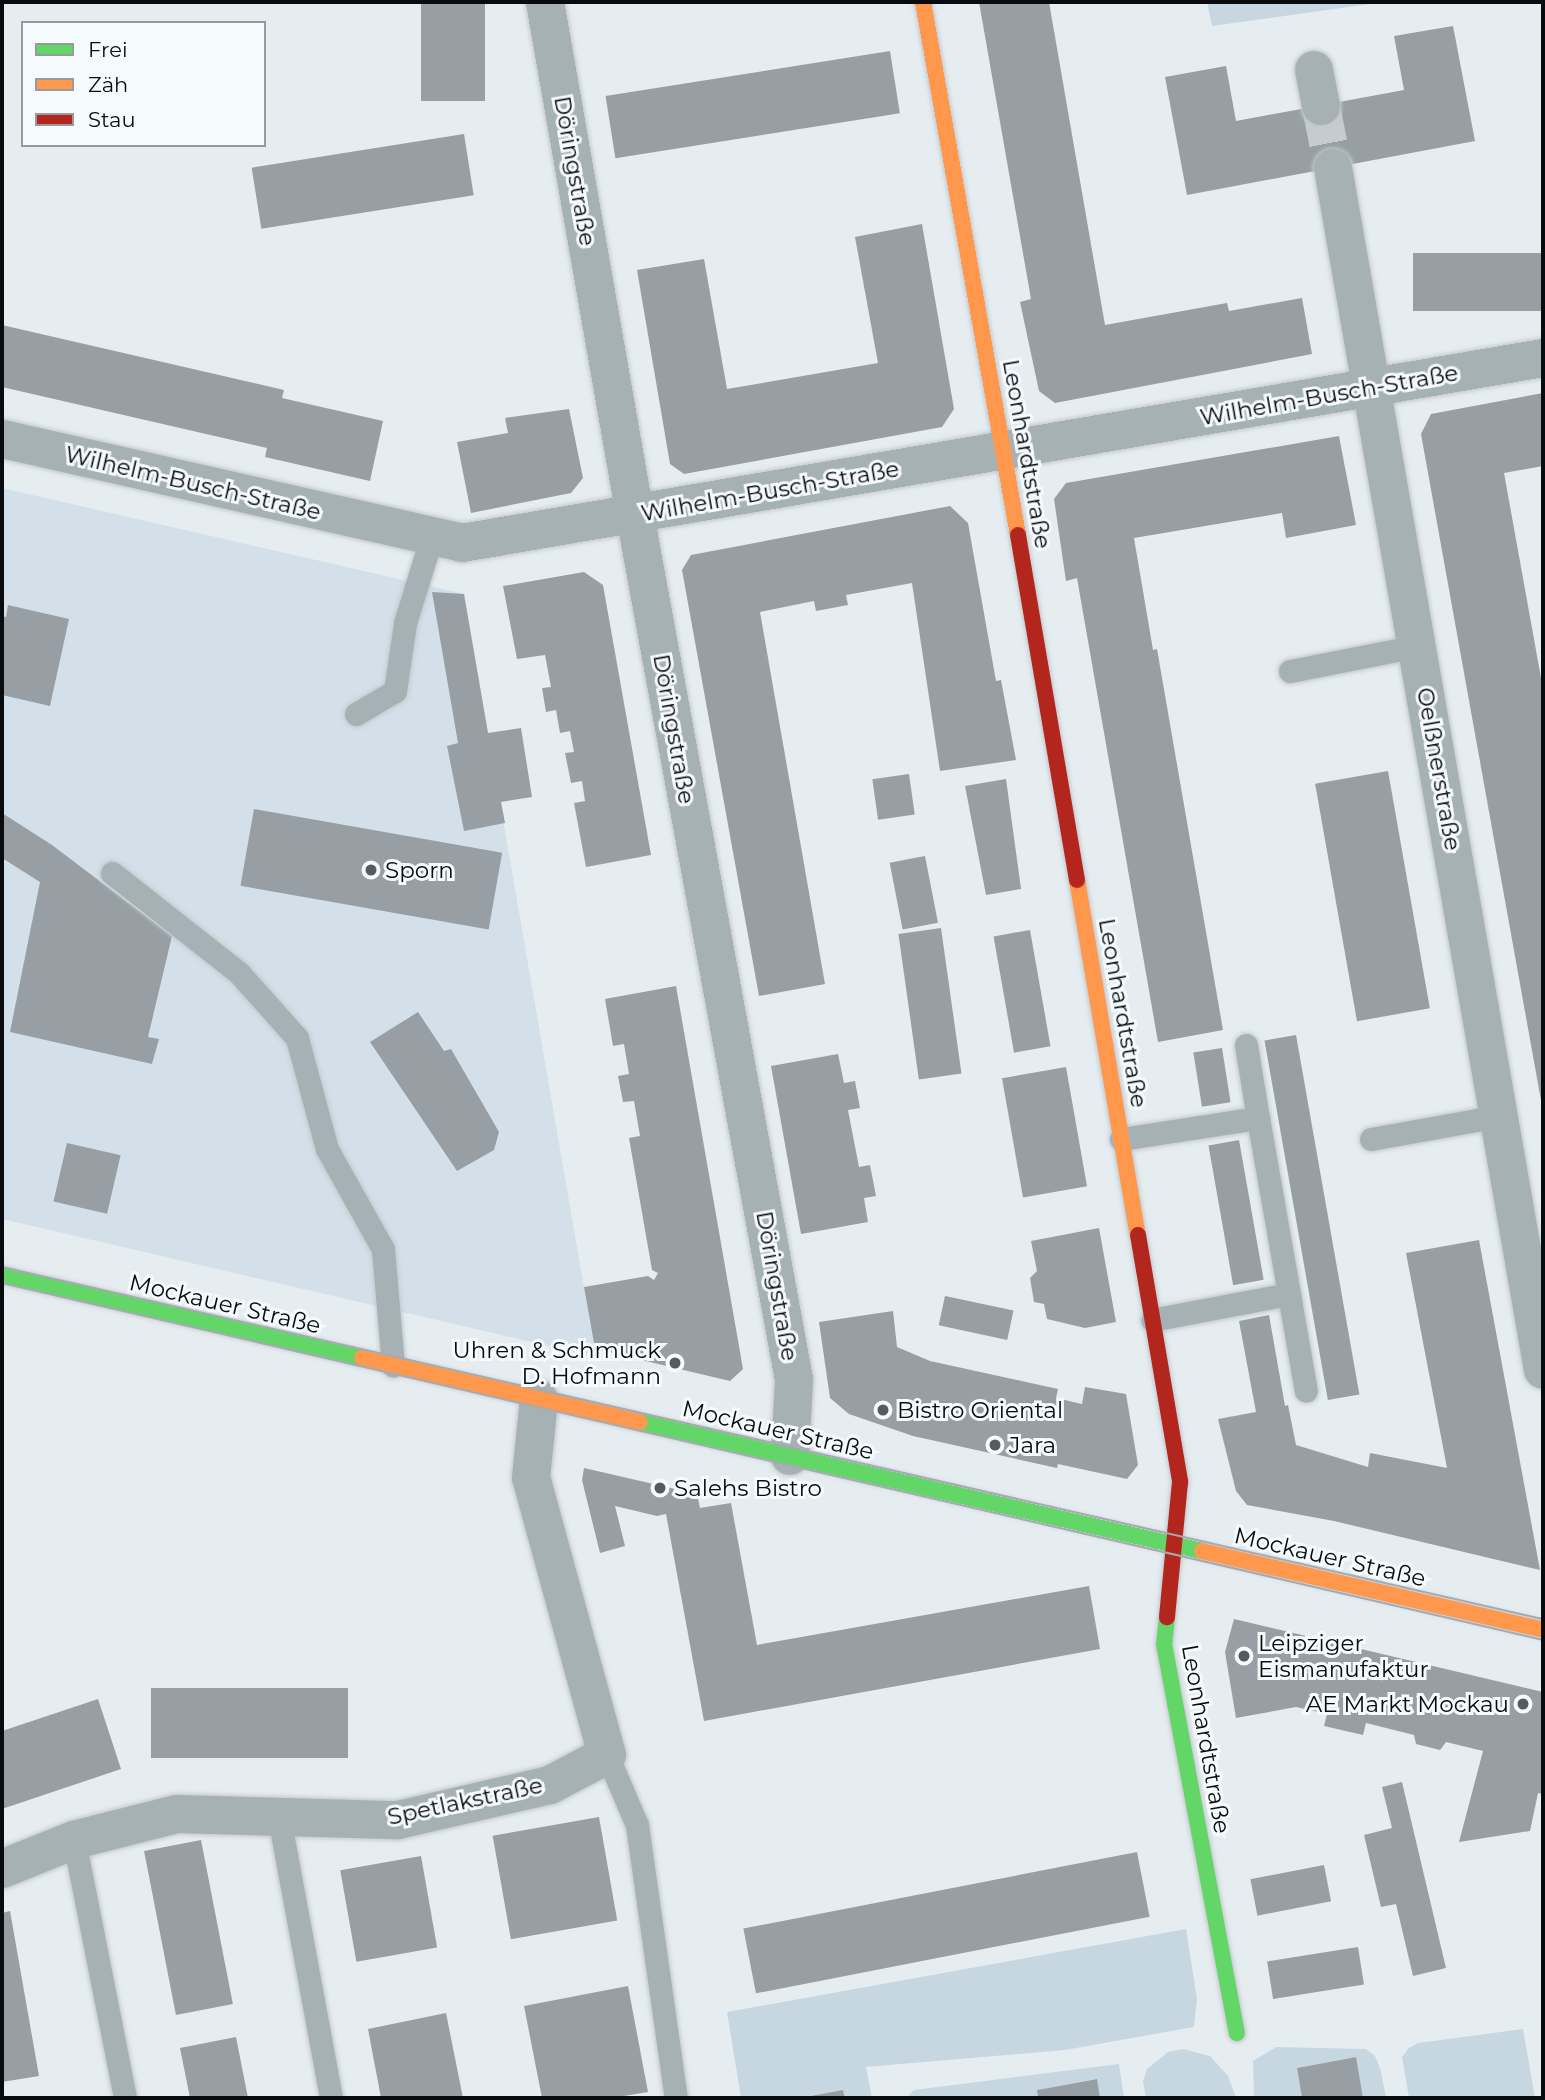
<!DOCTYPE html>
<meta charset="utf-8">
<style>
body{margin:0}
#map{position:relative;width:1545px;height:2100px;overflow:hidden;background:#e6edf1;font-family:Montserrat,sans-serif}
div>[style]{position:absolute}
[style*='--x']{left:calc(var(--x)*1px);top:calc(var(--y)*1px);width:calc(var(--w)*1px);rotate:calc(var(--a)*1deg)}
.built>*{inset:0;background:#d3e0e9}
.green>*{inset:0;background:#c7d7e2}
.building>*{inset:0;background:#979fa4;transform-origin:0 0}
.street-tunnel>*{height:38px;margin-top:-19px;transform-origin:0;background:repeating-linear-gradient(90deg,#c5cbcf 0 38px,transparent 0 57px)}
.roads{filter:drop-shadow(0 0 2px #c3c8cc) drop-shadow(0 0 2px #c3c8cc)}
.lane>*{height:23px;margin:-11.5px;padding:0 11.5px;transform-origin:11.5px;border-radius:11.5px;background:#a6b1b6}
.street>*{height:38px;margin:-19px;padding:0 19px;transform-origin:19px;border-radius:19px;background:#a6b1b6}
.fast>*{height:16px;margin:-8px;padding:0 8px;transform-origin:8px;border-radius:8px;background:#63d668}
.slow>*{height:16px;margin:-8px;padding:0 8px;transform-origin:8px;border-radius:8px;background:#ff974d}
.jam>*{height:16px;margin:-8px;padding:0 8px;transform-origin:8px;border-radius:8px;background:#b3261e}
.tram>*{height:2px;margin:-1px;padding:0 1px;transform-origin:1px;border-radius:1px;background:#a4abb0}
.dots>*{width:19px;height:19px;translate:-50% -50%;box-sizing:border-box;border:4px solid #f5fafd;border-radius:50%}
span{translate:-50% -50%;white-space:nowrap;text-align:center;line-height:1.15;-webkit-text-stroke:6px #f5fafd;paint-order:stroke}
.street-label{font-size:23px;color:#080c0f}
.poi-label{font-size:23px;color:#080c0f}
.left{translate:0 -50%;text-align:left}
.right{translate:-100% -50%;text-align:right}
.frame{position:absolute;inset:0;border:4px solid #080c0f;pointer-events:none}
.legend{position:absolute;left:21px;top:21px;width:245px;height:126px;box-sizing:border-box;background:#f5fafd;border:2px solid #969b9e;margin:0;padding:9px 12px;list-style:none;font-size:21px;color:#080c0f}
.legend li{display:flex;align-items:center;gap:14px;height:35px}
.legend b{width:35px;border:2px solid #969b9e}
</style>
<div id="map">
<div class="built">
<i style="clip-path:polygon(2px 488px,464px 594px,596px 1357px,2px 1219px)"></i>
</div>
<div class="green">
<i style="clip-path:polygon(1207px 2px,1384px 2px,1212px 26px)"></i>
<i style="clip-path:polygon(1186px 1929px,1197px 1999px,1194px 2027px,1065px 2050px,866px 2067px,872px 2098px,845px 2098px,843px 2090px,798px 2098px,741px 2098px,727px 2012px)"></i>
<i style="clip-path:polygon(1523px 2029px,1535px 2098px,1409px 2098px,1402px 2057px,1409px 2048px,1418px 2043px)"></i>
<i style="clip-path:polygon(1276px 2047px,1366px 2049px,1375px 2056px,1380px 2068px,1386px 2097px,1363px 2098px,1355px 2057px,1297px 2068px,1302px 2098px,1254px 2098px,1253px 2061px)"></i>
<i style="clip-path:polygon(1183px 2049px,1210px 2056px,1228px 2076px,1236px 2098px,1146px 2098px,1143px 2081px,1147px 2069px,1168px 2052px)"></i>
<i style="clip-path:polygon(1119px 2064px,1124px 2098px,1100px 2098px,1096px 2079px,1037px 2090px,1038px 2098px,906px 2098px,914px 2090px)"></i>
</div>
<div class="building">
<i style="left:421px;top:2px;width:64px;height:99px"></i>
<i style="clip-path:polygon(979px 2px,1049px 2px,1105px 325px,1227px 303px,1229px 311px,1302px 298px,1312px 354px,1055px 403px,1039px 391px,1020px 302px,1031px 299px)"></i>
<i style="clip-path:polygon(1453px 26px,1475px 141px,1187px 195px,1165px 77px,1226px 66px,1236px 121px,1404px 90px,1394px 36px)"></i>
<i style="left:890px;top:51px;width:63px;height:288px;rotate:81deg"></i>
<i style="left:464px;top:134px;width:62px;height:215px;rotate:81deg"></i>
<i style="clip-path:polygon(922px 224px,954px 409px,942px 427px,684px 474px,670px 464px,637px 270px,704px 259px,727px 389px,878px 363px,855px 237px)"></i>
<i style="left:1543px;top:253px;width:58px;height:130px;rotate:90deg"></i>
<i style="clip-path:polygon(2px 325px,284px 390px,282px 398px,383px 421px,370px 481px,265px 457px,267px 448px,2px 387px)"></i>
<i style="clip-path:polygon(1543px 393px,1543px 466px,1504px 473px,1543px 689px,1542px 1106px,1421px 434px,1431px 414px)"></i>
<i style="clip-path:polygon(569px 409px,583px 478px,571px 493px,471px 513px,457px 442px,508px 433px,505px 418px)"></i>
<i style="clip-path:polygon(1339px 436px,1356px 525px,1286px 538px,1282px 513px,1134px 538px,1153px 650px,1157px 649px,1223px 1030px,1158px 1042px,1077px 578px,1066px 581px,1054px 499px,1066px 483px)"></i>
<i style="clip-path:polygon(950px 506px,968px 523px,996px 681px,1001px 680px,1016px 760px,940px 771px,912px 583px,846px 595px,848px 605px,816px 611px,814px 601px,760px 612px,825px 984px,759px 996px,682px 570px,691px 555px)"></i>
<i style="clip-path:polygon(584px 572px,603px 585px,651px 855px,586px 867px,574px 803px,585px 801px,582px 781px,571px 783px,565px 753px,574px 752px,570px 731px,560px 733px,556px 710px,546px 712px,542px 688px,551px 687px,545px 655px,517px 659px,503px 586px)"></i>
<i style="clip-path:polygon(432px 592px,464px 594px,488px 733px,521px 728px,532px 797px,501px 802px,505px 823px,464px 831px,447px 746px,458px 743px)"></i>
<i style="clip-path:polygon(8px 605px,69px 619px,50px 706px,2px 695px,2px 616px,6px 617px)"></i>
<i style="left:1388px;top:771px;width:241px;height:74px;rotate:80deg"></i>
<i style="left:909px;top:774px;width:41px;height:37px;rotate:82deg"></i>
<i style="clip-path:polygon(1006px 779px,1021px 889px,986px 895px,965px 786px)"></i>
<i style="left:254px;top:809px;width:252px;height:78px;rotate:10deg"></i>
<i style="clip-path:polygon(2px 813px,52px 845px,172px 936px,148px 1037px,159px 1039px,152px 1064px,10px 1032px,40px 882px,2px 858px)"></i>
<i style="left:925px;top:856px;width:68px;height:36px;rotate:79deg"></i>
<i style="left:941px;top:928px;width:147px;height:43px;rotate:82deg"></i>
<i style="left:1030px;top:930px;width:118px;height:37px;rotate:80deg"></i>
<i style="clip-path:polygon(676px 986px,743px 1369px,730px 1381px,595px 1349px,584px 1287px,648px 1276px,654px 1280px,658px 1273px,652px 1270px,629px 1138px,640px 1136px,634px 1101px,623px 1102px,618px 1076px,629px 1074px,624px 1044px,613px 1046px,605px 999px)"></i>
<i style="clip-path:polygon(418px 1012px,444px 1051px,451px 1049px,499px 1132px,494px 1150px,457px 1171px,370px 1042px)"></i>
<i style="left:1296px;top:1035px;width:365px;height:32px;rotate:80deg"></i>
<i style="left:1222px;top:1048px;width:55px;height:29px;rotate:81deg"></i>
<i style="clip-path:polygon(838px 1054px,844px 1083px,855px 1081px,860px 1108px,848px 1110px,859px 1167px,870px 1165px,876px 1196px,864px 1198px,868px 1222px,801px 1234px,771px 1066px)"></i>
<i style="left:1066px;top:1067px;width:121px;height:65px;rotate:80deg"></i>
<i style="left:1239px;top:1140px;width:142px;height:31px;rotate:80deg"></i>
<i style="left:67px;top:1143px;width:55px;height:60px;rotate:13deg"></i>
<i style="clip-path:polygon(1099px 1228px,1116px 1322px,1085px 1328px,1047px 1319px,1044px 1304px,1034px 1302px,1030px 1278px,1037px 1271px,1031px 1241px)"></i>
<i style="clip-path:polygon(1479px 1240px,1540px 1570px,1334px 1521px,1247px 1505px,1236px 1491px,1218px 1419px,1256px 1412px,1239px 1321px,1269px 1315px,1285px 1406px,1288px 1405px,1296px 1445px,1368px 1467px,1370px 1453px,1447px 1468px,1406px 1253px)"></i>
<i style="left:945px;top:1296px;width:70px;height:30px;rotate:12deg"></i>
<i style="clip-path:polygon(893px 1311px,897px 1347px,930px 1361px,1058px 1389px,1056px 1398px,1082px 1404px,1085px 1387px,1126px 1394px,1138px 1465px,1127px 1479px,1058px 1464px,1057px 1468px,913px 1436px,849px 1414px,830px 1398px,819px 1322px)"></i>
<i style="clip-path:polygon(584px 1468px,697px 1494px,700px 1508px,731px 1503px,757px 1645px,1089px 1586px,1100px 1649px,704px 1721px,666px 1514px,657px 1516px,615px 1506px,625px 1546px,600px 1553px,582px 1480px)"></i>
<i style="clip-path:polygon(1234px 1619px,1543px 1692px,1543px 1794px,1538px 1793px,1530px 1831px,1459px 1842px,1483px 1751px,1446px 1742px,1440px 1750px,1416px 1744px,1414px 1735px,1366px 1723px,1363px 1735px,1324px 1726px,1327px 1714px,1296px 1707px,1236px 1718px,1225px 1652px)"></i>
<i style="left:348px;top:1688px;width:70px;height:197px;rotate:90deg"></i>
<i style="clip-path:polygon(98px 1699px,121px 1769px,2px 1809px,2px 1731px)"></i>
<i style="clip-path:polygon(1402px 1782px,1446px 1968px,1413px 1976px,1396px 1904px,1381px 1907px,1364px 1835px,1392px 1828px,1382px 1787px)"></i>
<i style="left:599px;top:1817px;width:105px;height:108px;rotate:80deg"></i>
<i style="left:201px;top:1840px;width:167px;height:58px;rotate:79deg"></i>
<i style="left:1137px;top:1852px;width:66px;height:401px;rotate:79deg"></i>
<i style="left:421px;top:1856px;width:93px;height:82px;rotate:80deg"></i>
<i style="left:1324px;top:1865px;width:37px;height:75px;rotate:79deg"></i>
<i style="clip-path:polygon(10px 1911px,39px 2076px,2px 2082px,2px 1913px)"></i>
<i style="left:1358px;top:1947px;width:38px;height:92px;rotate:81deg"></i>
<i style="clip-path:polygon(628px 1986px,648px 2092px,612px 2098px,542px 2098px,524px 2006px)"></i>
<i style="clip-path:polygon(446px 2013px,463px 2098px,381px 2098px,368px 2029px)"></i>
<i style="clip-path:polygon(236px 2037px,248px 2098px,190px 2098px,180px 2048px)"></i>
<i style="clip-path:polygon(1356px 2057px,1363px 2098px,1302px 2098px,1297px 2068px)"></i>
<i style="clip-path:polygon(1097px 2079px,1100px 2098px,1038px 2098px,1037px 2090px)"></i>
<i style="clip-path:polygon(843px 2090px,845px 2098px,805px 2098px,805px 2097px)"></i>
</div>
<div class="street-tunnel">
<i style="--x:1321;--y:106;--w:63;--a:79"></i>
</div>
<div class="roads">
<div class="lane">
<i style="--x:1290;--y:671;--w:130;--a:-11.1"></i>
<i style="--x:356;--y:714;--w:45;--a:-30.5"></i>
<i style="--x:395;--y:691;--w:69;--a:-81.6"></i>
<i style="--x:405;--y:623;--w:91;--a:-72.8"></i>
<i style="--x:112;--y:873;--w:162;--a:38.2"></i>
<i style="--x:239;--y:973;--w:87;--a:48.3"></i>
<i style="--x:297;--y:1038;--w:115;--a:74.9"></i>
<i style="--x:327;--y:1149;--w:115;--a:60.8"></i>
<i style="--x:383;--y:1249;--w:117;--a:85.1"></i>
<i style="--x:1246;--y:1045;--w:74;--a:80.7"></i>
<i style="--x:1121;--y:1139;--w:139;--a:-8.7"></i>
<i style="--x:1258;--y:1118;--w:179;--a:80"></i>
<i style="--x:1289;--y:1294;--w:139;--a:169.3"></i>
<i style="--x:1371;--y:1139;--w:130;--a:-10.2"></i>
<i style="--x:1289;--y:1294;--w:98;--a:80.1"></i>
<i style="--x:607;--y:1755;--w:76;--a:66.8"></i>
<i style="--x:637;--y:1825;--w:276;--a:81.9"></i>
<i style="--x:279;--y:1817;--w:286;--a:79.5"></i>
<i style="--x:74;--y:1840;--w:263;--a:78.8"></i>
</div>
<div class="street">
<i style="--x:545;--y:2;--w:521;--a:80.05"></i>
<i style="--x:635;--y:515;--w:879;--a:79.58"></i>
<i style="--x:794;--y:1380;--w:76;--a:93"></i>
<i style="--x:1314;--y:70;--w:37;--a:79"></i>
<i style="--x:1333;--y:168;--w:1220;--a:80.09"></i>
<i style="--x:2;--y:439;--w:472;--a:12.7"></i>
<i style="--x:462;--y:543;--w:1097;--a:-9.71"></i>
<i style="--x:2;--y:1869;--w:78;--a:-21.9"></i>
<i style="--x:74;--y:1840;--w:106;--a:-14.2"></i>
<i style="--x:177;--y:1814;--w:221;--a:1.6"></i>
<i style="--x:398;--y:1820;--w:156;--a:-13"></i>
<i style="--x:550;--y:1785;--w:64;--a:-27.8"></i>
<i style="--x:607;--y:1755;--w:287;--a:-105.3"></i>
<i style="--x:531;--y:1478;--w:79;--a:-84.2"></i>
</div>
<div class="fast">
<i style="--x:2;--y:1275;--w:369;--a:13"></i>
<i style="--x:640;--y:1422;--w:577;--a:12.93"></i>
<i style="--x:1167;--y:1617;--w:27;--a:96"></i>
<i style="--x:1164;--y:1644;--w:396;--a:79.4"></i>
</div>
<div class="slow">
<i style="--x:923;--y:2;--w:541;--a:79.89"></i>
<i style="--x:1077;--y:880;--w:360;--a:80.3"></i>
<i style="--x:362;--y:1358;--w:285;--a:13"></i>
<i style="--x:1202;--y:1551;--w:350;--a:13"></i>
</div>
<div class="jam">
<i style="--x:1018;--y:535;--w:350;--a:80.3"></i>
<i style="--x:1138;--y:1235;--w:251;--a:80.3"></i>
<i style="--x:1180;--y:1482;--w:136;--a:95.5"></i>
</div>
</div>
<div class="tram">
<i style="--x:2;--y:1267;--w:1581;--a:12.87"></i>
<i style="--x:2;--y:1283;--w:1582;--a:13.04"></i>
</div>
<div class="dots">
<i style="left:371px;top:870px;background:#565b5e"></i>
<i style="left:675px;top:1363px;background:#565b5e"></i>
<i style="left:883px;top:1410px;background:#565b5e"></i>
<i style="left:995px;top:1445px;background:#565b5e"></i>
<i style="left:660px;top:1488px;background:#565b5e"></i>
<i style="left:1244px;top:1656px;background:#565b5e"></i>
<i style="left:1523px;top:1704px;background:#565b5e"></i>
</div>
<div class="street-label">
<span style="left:575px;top:171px;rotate:80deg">Döringstraße</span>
<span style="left:1329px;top:395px;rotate:-10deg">Wilhelm-Busch-Straße</span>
<span style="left:1027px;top:454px;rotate:80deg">Leonhardtstraße</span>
<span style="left:193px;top:483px;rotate:13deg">Wilhelm-Busch-Straße</span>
<span style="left:770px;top:491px;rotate:-10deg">Wilhelm-Busch-Straße</span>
<span style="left:674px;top:729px;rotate:80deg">Döringstraße</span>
<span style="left:1439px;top:769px;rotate:80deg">Oelßnerstraße</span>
<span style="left:1123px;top:1013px;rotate:80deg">Leonhardtstraße</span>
<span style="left:777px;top:1286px;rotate:80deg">Döringstraße</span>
<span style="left:225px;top:1304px;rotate:13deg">Mockauer Straße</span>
<span style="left:778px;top:1430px;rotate:13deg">Mockauer Straße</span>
<span style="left:1330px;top:1557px;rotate:13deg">Mockauer Straße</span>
<span style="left:1206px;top:1739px;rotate:80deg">Leonhardtstraße</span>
<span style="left:465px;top:1801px;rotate:-12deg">Spetlakstraße</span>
</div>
<div class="poi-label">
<span class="left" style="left:385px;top:870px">Sporn</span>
<span class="right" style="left:661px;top:1363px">Uhren &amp; Schmuck<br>D. Hofmann</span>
<span class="left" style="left:897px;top:1410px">Bistro Oriental</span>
<span class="left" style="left:1009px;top:1445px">Jara</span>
<span class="left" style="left:674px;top:1488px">Salehs Bistro</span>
<span class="left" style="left:1258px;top:1656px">Leipziger<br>Eismanufaktur</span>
<span class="right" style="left:1509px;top:1704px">AE Markt Mockau</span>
</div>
<div class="frame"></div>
<ul class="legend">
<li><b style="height:9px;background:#63d668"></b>Frei</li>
<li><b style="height:9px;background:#ff974d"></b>Zäh</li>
<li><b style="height:9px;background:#b3261e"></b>Stau</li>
</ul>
</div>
